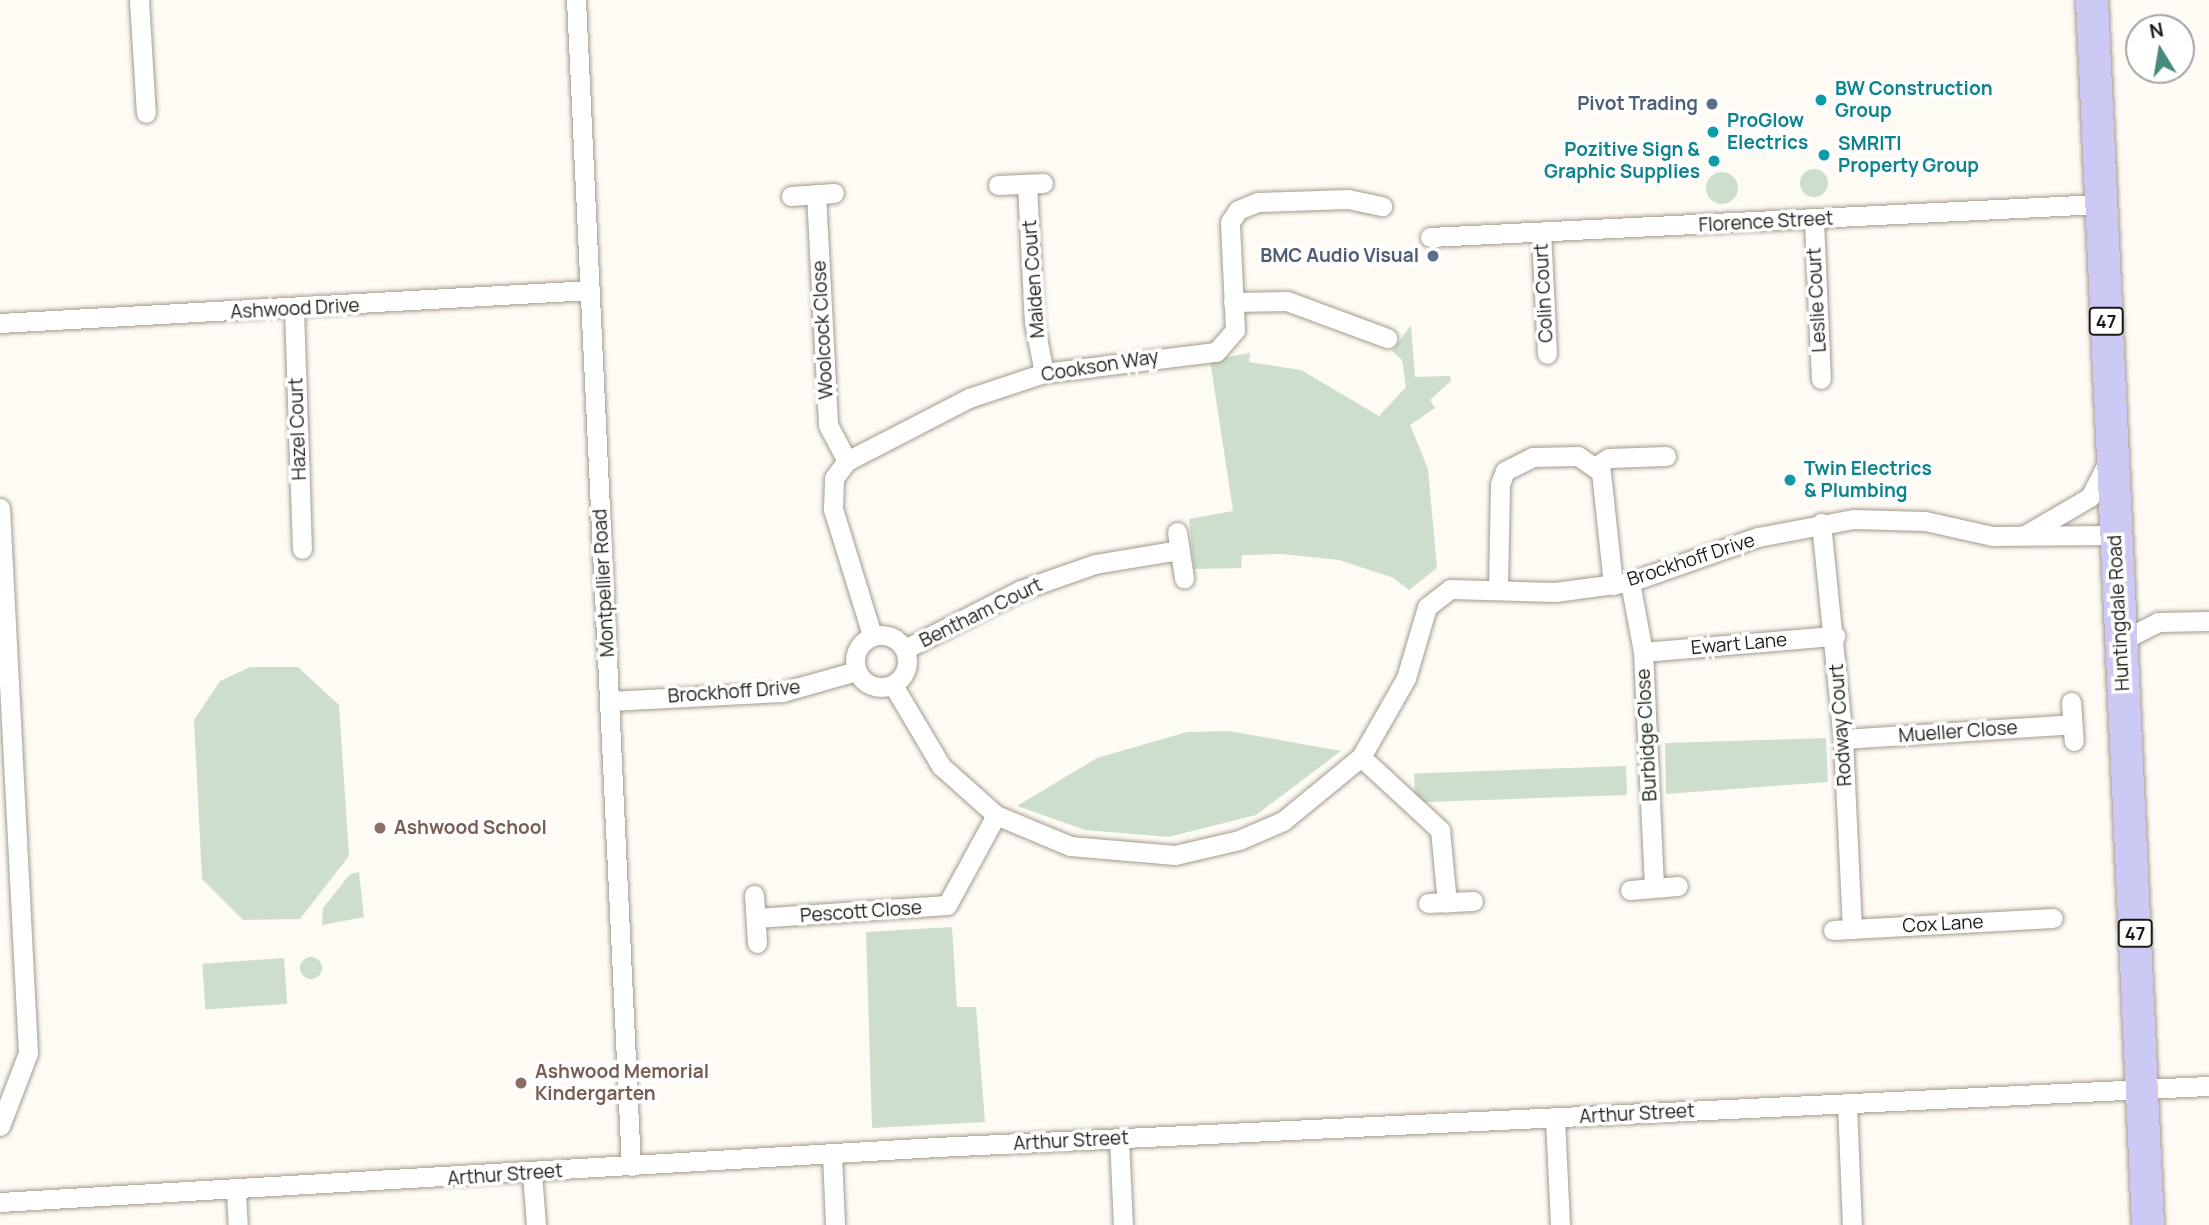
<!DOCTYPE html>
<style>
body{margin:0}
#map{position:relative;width:2209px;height:1225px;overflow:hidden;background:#fefbf5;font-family:Manrope,sans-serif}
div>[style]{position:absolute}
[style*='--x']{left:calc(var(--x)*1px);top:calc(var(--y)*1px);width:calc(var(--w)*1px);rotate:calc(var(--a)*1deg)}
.green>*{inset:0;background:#cddfcc;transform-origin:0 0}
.round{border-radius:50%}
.roads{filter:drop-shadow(0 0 2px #a29a8c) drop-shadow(0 0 2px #a29a8c)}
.street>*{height:19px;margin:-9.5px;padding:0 9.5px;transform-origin:9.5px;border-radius:9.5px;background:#fff}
.street>.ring{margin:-9.5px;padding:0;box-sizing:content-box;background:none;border:19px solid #fff;border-radius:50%}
.primary>*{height:32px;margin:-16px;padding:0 16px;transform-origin:16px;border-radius:16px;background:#cdc9f5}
.dots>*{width:19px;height:19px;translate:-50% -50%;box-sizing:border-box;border:4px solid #fff;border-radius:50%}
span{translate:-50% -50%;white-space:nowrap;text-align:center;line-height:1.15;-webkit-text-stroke:7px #fff;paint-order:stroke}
.shield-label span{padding:2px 5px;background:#fff;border:2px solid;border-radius:5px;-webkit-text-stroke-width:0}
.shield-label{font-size:18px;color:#1d1a14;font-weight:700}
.culture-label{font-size:19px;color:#0d838f;font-weight:700}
.left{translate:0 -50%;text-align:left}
.right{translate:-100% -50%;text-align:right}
.service-label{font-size:19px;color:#4e5e75;font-weight:700}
.street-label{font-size:19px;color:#1d1a14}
.education-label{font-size:19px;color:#785e54;font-weight:700}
.north{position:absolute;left:2125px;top:14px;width:70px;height:70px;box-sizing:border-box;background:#fff;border:2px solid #a5a3a1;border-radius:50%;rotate:349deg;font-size:19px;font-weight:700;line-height:28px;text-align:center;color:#1d1a14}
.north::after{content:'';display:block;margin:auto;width:24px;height:32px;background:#478b7e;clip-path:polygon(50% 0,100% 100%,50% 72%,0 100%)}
</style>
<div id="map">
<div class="green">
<i class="round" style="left:1800px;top:169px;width:28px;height:28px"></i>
<i class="round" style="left:1706px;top:172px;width:32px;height:32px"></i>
<i style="clip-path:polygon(1411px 325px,1415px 377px,1450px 376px,1451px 381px,1430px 400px,1435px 408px,1410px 425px,1428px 469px,1437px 568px,1409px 590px,1394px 578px,1339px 560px,1282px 554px,1242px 555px,1241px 568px,1194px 569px,1189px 519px,1233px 511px,1210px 360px,1250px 353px,1249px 362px,1301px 370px,1379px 416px,1406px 387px,1402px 360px,1392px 351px)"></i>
<i style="clip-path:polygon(250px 667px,298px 667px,339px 705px,349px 856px,300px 919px,243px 920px,202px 879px,194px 720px,220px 681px)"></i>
<i style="clip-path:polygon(1229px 731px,1341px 751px,1256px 815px,1168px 837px,1085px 830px,1017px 806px,1097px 758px,1187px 732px)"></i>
<i style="clip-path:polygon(1826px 738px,1828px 782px,1666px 794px,1665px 743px)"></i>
<i style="left:1626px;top:766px;width:29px;height:212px;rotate:88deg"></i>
<i style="clip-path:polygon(359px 872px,364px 917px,322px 925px,323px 908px,350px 874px)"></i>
<i style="clip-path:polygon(952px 927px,957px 1007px,976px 1007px,985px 1122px,872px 1128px,866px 932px)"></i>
<i class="round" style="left:300px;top:957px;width:22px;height:22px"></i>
<i style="left:284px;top:958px;width:46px;height:82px;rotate:86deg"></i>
</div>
<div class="roads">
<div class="street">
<i style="--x:139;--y:0;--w:113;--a:86.5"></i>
<i style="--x:576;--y:0;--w:1167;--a:87.3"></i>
<i style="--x:1027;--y:184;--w:138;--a:87.1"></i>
<i style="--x:1034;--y:322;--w:52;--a:78.9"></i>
<i style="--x:998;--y:185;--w:45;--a:-2.5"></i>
<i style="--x:816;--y:194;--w:231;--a:87"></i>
<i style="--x:828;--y:425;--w:41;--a:62.2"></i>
<i style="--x:791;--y:196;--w:43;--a:-4"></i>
<i style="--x:1814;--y:221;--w:158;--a:87.5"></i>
<i style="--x:1541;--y:232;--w:122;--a:87.2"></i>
<i style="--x:1430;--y:237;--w:672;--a:-2.82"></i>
<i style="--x:1233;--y:302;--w:54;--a:-1.1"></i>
<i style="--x:1287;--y:301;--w:107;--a:20.3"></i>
<i style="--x:294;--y:309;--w:240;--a:88.1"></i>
<i style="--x:0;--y:323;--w:591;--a:-3.2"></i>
<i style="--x:1596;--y:466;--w:15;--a:-32"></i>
<i style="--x:1609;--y:458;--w:57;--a:-2"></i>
<i style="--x:0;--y:508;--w:546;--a:87.06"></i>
<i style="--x:28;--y:1053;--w:78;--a:111"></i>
<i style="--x:1821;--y:523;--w:217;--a:84.2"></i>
<i style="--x:1843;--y:739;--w:190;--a:87.3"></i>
<i style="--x:1177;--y:532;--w:47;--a:81.3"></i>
<i style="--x:2025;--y:535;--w:75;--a:-30.3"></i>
<i style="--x:2090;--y:497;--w:42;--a:-62.8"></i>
<i style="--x:1630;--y:582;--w:71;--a:79.5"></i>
<i style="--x:1643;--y:652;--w:236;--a:87.3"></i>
<i style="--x:1498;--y:589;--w:105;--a:-88.9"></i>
<i style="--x:1500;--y:484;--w:14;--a:-69"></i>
<i style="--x:1505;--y:471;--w:31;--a:-27"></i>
<i style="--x:1533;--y:457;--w:45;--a:-1.3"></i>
<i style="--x:1578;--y:456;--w:28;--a:35"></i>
<i style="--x:1601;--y:472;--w:114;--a:83.9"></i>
<i class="ring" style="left:855px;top:635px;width:33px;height:33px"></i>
<i style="--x:872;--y:635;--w:132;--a:-107.2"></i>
<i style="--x:833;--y:509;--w:31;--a:-88"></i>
<i style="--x:834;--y:478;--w:21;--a:-53"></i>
<i style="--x:847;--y:461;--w:137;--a:-27.3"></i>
<i style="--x:969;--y:398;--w:79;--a:-18.4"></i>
<i style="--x:1044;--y:373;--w:173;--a:-7"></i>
<i style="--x:1216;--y:352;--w:29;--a:-49"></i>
<i style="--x:1235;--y:330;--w:108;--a:-92.7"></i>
<i style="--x:1230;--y:222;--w:14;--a:-56"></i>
<i style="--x:1238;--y:210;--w:22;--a:-22"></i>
<i style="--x:1258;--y:202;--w:90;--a:-1.9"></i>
<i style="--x:1348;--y:199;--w:35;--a:12"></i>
<i style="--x:2119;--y:642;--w:44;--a:-27.1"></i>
<i style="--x:2158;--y:622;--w:51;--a:-1.1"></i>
<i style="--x:905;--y:649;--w:130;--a:-27"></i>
<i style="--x:1021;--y:590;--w:78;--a:-19.4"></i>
<i style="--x:1095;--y:564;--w:86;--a:-9.4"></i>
<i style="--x:1643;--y:652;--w:193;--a:-4.8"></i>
<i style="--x:893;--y:685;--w:94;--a:59.3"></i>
<i style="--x:941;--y:766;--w:74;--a:41.7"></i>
<i style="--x:996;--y:815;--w:80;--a:22.7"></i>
<i style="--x:1070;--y:846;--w:105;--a:4.9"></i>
<i style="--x:1175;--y:855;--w:66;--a:-13.2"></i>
<i style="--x:1239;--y:840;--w:48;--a:-23.4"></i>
<i style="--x:1283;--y:821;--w:101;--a:-39.4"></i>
<i style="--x:1361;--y:757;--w:91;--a:-60.3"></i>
<i style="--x:1406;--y:678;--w:74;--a:-73.5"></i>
<i style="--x:1427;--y:607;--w:29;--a:-38"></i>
<i style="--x:1450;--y:589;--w:105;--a:1.6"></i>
<i style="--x:1555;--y:592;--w:76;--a:-7.6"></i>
<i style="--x:1630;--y:582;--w:136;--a:-19.4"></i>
<i style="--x:1758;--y:537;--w:97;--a:-10.7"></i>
<i style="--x:1853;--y:519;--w:72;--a:1.6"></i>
<i style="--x:1925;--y:521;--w:69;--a:12.6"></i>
<i style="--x:1992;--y:536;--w:122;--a:-0.5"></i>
<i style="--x:610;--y:701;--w:172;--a:-3"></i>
<i style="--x:782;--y:692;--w:77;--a:-15.8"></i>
<i style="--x:2071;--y:702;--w:39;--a:86"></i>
<i style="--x:1843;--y:739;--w:230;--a:-3.7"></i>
<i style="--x:1361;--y:757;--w:108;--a:42.7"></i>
<i style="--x:1440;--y:830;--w:73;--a:84.5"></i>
<i style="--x:1630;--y:890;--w:48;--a:-4.8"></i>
<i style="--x:754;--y:895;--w:48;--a:86.4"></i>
<i style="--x:1428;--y:903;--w:45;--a:-2.5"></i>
<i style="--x:756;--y:918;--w:191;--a:-3.9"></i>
<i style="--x:947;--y:905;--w:102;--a:-61.4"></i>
<i style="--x:1833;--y:930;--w:220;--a:-3.1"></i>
<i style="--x:1847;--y:1103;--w:122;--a:87.7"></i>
<i style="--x:1555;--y:1118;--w:107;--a:87.3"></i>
<i style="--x:1119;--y:1138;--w:87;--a:87.4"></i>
<i style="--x:832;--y:1155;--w:70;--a:87.5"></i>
<i style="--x:532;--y:1173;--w:52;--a:85.6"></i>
<i style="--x:236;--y:1192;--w:33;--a:87"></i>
<i style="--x:0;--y:1202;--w:939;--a:-3.36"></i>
<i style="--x:937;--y:1147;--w:1273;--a:-2.75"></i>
</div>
<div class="primary">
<i style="--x:2092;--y:0;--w:1226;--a:87.38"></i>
</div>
</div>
<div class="dots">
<i style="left:1821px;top:100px;background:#0f9aa8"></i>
<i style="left:1712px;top:104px;background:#5c6f8a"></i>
<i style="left:1713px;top:132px;background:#0f9aa8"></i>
<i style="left:1824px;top:155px;background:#0f9aa8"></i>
<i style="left:1714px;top:161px;background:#0f9aa8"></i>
<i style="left:1433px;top:256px;background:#5c6f8a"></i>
<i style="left:1790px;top:480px;background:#0f9aa8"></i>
<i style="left:380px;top:828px;background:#8d6e63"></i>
<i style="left:521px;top:1083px;background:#8d6e63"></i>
</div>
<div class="shield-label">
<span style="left:2106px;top:321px">47</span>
<span style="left:2135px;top:933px">47</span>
</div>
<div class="culture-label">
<span class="left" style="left:1835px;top:100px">BW Construction<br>Group</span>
<span class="left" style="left:1727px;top:132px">ProGlow<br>Electrics</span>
<span class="left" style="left:1838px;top:155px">SMRITI<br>Property Group</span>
<span class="right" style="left:1700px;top:161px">Pozitive Sign &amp;<br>Graphic Supplies</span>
<span class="left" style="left:1804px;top:480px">Twin Electrics<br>&amp; Plumbing</span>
</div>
<div class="service-label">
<span class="right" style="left:1698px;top:104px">Pivot Trading</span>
<span class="right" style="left:1419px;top:256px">BMC Audio Visual</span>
</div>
<div class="street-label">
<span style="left:1766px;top:222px;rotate:-3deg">Florence Street</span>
<span style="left:1034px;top:279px;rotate:-94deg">Maiden Court</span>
<span style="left:1544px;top:293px;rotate:-93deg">Colin Court</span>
<span style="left:1817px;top:300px;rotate:-93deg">Leslie Court</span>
<span style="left:295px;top:309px;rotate:-3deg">Ashwood Drive</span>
<span style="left:823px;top:330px;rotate:-93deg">Woolcock Close</span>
<span style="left:1100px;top:366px;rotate:-9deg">Cookson Way</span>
<span style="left:298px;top:429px;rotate:-92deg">Hazel Court</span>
<span style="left:1691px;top:560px;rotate:-18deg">Brockhoff Drive</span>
<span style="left:604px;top:583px;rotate:-93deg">Montpellier Road</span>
<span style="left:981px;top:613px;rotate:-26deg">Bentham Court</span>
<span style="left:2119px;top:613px;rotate:-93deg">Huntingdale Road</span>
<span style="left:1739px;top:644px;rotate:-5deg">Ewart Lane</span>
<span style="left:734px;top:692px;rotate:-4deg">Brockhoff Drive</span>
<span style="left:1841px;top:725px;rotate:-94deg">Rodway Court</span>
<span style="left:1958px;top:732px;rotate:-4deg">Mueller Close</span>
<span style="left:1647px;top:735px;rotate:-93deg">Burbidge Close</span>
<span style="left:861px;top:912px;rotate:-4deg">Pescott Close</span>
<span style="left:1943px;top:924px;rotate:-3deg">Cox Lane</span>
<span style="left:1637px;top:1114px;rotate:-3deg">Arthur Street</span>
<span style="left:1071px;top:1141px;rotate:-3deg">Arthur Street</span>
<span style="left:505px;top:1175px;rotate:-4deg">Arthur Street</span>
</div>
<div class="education-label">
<span class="left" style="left:394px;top:828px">Ashwood School</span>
<span class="left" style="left:535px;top:1083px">Ashwood Memorial<br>Kindergarten</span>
</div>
<div class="north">N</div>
</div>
